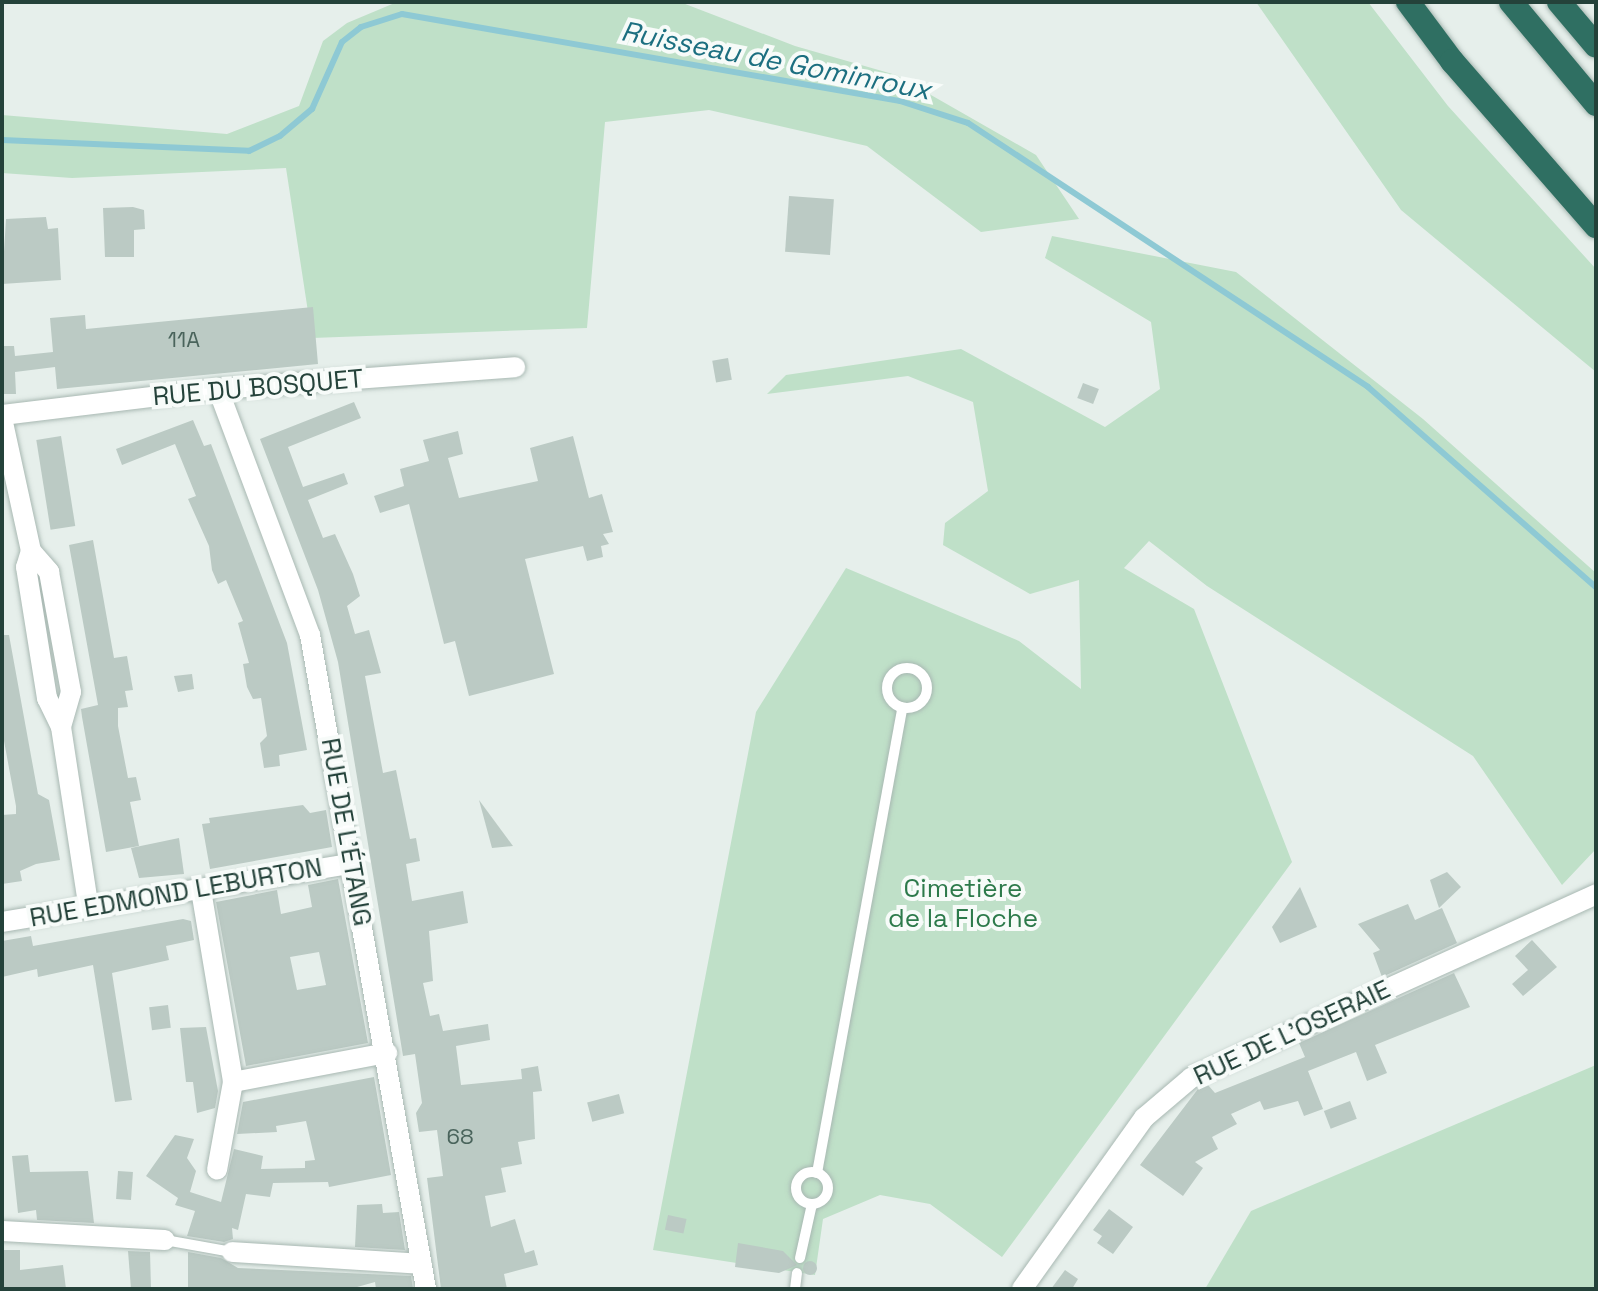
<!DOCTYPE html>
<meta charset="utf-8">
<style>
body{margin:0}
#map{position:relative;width:1598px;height:1291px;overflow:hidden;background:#e6efeb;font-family:"Space Grotesk",sans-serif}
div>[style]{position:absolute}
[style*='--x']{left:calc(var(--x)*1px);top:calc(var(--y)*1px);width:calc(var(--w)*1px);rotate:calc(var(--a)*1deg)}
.green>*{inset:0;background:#bfe0c8}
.stream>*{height:6px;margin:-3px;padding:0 3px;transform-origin:3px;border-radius:3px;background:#8ec9d4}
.building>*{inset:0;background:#bbcac4;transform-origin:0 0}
.round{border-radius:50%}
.roads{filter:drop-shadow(0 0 2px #a8b8b2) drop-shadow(0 0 2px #a8b8b2)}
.service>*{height:10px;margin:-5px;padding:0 5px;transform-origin:5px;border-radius:5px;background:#fff}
.service>.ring{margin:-5px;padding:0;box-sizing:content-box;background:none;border:10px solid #fff;border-radius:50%}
.minor>*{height:20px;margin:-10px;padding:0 10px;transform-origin:10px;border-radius:10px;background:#fff}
.motorway>*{height:24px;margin:-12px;padding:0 12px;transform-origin:12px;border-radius:12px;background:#2f6f62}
span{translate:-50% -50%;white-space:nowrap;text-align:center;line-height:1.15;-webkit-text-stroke:8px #f7fbf9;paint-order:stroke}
.number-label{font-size:22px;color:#4a645c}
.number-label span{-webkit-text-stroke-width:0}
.street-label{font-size:26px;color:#24423a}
.park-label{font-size:26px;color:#2d7a4b}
.water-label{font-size:28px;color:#1c6f80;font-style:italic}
.frame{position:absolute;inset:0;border:4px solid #24423a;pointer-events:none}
</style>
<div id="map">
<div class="green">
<i style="clip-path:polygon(397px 2px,680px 2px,795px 46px,896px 75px,1036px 155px,1079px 219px,981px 232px,867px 146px,709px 110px,605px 122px,587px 328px,312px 338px,286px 168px,72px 178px,2px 173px,2px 115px,227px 134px,299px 106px,323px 41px,347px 23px)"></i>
<i style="clip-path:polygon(1256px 2px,1368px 2px,1448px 106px,1596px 269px,1596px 372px,1401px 210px)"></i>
<i style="clip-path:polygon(1052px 236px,1236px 272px,1423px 419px,1596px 573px,1596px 849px,1562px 885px,1473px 756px,1207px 586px,1149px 541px,1124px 568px,1194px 609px,1292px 862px,1002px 1257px,930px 1204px,880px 1195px,823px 1219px,815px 1275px,653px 1250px,756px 712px,846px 568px,1019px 641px,1081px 689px,1079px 580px,1030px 594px,943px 545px,945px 523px,988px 491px,973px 402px,908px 376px,767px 394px,786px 375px,961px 349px,1105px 427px,1160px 389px,1151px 322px,1045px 258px)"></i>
<i style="clip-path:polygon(1596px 1065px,1596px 1289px,1205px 1289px,1251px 1211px)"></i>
</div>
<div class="stream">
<i style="--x:2;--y:140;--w:247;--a:2.5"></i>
<i style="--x:249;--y:151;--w:34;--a:-26"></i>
<i style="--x:280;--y:136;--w:42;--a:-40.2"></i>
<i style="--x:312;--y:109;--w:73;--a:-65.9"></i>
<i style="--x:342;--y:42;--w:24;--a:-38"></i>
<i style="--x:361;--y:27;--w:43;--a:-17.6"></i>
<i style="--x:402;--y:14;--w:506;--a:9.91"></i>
<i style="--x:900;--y:101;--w:71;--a:17.9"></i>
<i style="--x:968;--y:123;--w:479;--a:33.4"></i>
<i style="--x:1368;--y:387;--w:303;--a:41.3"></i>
</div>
<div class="building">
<i style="left:789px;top:196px;width:45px;height:56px;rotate:4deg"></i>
<i style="clip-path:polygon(133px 207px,144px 210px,145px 229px,134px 230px,134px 257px,105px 257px,103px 208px)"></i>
<i style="clip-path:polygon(46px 217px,48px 229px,58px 228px,61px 280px,2px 284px,6px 219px)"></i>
<i style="clip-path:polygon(313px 307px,318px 364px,57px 389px,55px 367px,15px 372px,16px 394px,2px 394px,2px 346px,14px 346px,15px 356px,53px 352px,50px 318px,85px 315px,86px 329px)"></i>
<i style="left:728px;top:358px;width:22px;height:16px;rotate:80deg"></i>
<i style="left:1083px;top:383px;width:17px;height:16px;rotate:21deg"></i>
<i style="clip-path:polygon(354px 402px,361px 418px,288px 447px,303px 487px,344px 473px,348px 484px,308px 500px,323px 538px,335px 534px,353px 574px,360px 596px,347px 606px,355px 634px,369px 630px,381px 673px,365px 676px,383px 773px,396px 770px,410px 839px,416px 838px,420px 861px,406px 864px,412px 901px,463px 891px,468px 923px,429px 931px,433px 981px,423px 983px,430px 1016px,439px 1014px,443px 1031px,488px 1024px,490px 1040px,456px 1046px,461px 1085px,522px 1079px,521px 1069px,538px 1066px,542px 1091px,533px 1092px,535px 1139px,518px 1142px,522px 1164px,501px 1168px,506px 1192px,485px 1196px,491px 1227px,515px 1219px,525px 1253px,534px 1250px,538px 1265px,504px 1274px,507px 1289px,441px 1289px,427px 1178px,443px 1176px,437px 1130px,419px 1132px,416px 1113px,422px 1103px,415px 1054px,403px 1056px,338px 662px,318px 590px,260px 439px)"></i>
<i style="clip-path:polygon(193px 420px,204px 446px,211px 444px,287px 643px,307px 750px,279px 755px,280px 766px,264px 768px,260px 743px,267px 736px,261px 698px,253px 699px,247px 687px,243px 664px,249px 663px,238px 623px,243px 621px,226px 580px,218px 584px,212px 570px,209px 546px,188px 499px,196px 496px,175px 444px,122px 465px,116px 449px)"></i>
<i style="clip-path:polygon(458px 431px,463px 454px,448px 458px,459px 498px,538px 481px,530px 448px,573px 436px,589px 498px,602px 494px,613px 532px,603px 534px,609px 544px,601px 546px,603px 557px,587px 561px,583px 546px,525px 559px,554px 674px,469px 696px,455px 641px,444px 644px,409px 504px,380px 513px,374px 496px,404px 486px,400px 469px,429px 461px,423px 440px)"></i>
<i style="left:61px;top:436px;width:91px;height:25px;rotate:81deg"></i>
<i style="clip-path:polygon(93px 540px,114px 658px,127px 656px,133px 690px,125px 691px,128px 707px,118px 708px,118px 726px,128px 778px,136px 777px,141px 800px,130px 802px,139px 846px,106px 852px,82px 717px,81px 709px,98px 705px,69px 545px)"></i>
<i style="clip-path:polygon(2px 635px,9px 635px,38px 794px,49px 800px,60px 860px,36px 864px,20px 871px,22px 881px,2px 884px,2px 815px,16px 814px,16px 806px,2px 730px)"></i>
<i style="clip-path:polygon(192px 674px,194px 689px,178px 692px,174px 676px)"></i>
<i style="clip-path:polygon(479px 800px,513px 846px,492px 848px)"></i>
<i style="clip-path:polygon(303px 805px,310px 813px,326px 810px,332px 847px,210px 869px,202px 824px,210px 823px,209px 818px)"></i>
<i style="clip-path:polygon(179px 838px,184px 874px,139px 878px,131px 848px)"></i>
<i style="clip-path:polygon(1447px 872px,1461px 887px,1439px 908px,1430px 880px)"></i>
<i style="clip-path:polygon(evenodd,338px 879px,368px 1043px,246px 1066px,216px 902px,277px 890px,281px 914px,312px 907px,308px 885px,338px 879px,319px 952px,326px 985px,297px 990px,290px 957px,319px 952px)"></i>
<i style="clip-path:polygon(1300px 887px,1317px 927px,1280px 943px,1272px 927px)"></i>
<i style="clip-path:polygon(1408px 904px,1415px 920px,1442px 908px,1457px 943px,1382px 977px,1373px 953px,1380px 950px,1358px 924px)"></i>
<i style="clip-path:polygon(183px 919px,191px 921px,194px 940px,166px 946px,169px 960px,112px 973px,132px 1100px,115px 1102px,93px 965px,38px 977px,37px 969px,2px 977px,2px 941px,31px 936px,33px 946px)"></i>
<i style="clip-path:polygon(1532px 940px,1557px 967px,1523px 996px,1512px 984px,1528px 970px,1515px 956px)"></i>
<i style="clip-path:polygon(1454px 973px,1470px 1007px,1375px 1045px,1387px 1073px,1367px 1081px,1356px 1052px,1308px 1071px,1323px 1109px,1304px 1116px,1298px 1101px,1264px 1110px,1260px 1101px,1231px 1114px,1237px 1124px,1212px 1137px,1218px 1149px,1195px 1162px,1203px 1168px,1183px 1196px,1140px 1165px,1198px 1089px,1208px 1085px,1215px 1093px,1305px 1057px,1299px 1043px)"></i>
<i style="left:168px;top:1005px;width:23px;height:19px;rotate:83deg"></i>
<i style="clip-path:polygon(206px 1027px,218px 1091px,215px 1108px,197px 1113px,193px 1082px,186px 1082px,180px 1028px)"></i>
<i style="clip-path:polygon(374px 1077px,391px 1175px,329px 1187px,328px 1182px,273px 1183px,270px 1197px,246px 1194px,238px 1230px,232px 1228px,233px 1239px,224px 1242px,187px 1236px,195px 1211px,175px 1205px,178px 1198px,146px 1176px,175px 1135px,194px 1139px,187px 1158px,196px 1171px,190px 1192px,221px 1202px,234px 1149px,263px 1156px,261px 1169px,305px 1168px,305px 1161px,315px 1160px,306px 1121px,276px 1126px,277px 1132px,237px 1134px,243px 1102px)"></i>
<i style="left:619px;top:1094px;width:20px;height:33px;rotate:75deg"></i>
<i style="left:1350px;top:1101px;width:19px;height:28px;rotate:69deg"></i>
<i style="clip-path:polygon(28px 1155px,30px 1172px,88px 1171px,94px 1223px,37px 1220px,36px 1210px,18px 1213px,12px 1156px)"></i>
<i style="left:118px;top:1171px;width:15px;height:28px;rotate:4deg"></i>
<i style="clip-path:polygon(382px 1204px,383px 1213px,399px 1212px,405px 1250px,355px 1247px,357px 1205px)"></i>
<i style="clip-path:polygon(1109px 1209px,1133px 1227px,1113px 1254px,1097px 1243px,1102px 1236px,1093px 1230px)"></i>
<i style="left:668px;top:1215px;width:19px;height:15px;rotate:12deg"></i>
<i style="clip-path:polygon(738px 1243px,783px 1251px,797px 1265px,779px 1273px,735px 1267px)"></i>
<i style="clip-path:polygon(2px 1250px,20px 1250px,20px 1270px,63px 1265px,66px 1289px,2px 1289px)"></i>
<i style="clip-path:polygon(128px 1251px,150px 1252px,151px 1289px,131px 1289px)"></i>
<i style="clip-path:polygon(188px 1252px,221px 1258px,238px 1268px,411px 1276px,413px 1289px,376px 1289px,375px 1282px,350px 1289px,188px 1289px)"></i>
<i class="round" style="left:803px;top:1261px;width:14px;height:14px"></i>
<i style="clip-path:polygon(1065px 1270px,1078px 1279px,1072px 1289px,1051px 1289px)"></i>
</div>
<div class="roads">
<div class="service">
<i class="ring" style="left:887px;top:668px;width:30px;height:30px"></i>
<i class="ring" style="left:796px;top:1172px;width:22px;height:22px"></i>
<i style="--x:817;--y:1173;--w:473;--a:-79.6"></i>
<i style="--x:165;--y:1240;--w:68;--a:10.2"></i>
<i style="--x:800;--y:1258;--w:55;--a:-77.5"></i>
<i style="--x:795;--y:1289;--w:16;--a:-83"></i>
</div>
<div class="minor">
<i style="--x:218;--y:389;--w:263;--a:69.5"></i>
<i style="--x:310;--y:635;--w:664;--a:79.94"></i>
<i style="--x:2;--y:415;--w:218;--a:-6.9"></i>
<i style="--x:218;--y:389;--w:298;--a:-4.2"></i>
<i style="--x:2;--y:418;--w:136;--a:77.7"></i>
<i style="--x:31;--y:551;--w:28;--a:49"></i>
<i style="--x:49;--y:572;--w:122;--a:79.6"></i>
<i style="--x:71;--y:692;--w:36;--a:106"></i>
<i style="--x:31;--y:551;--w:17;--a:107"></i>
<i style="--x:26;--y:567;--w:133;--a:80.9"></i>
<i style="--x:47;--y:698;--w:32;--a:64"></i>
<i style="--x:61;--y:727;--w:184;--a:81.3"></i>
<i style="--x:201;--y:890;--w:195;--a:80.5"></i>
<i style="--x:233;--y:1082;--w:89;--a:100.3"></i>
<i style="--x:2;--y:922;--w:353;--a:-9.5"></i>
<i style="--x:233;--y:1082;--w:157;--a:-10.7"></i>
<i style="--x:2;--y:1231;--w:163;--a:3.2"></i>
<i style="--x:232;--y:1252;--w:190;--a:3.6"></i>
<i style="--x:1022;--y:1289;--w:210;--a:-54.5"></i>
<i style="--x:1144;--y:1118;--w:62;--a:-40.4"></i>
<i style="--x:1191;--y:1078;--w:445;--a:-24.4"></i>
</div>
<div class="motorway">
<i style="--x:1408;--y:2;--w:74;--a:53.3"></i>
<i style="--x:1452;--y:61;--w:219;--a:48.9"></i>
<i style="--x:1511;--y:2;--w:133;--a:50.2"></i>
<i style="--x:1559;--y:2;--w:57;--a:49.9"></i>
</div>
</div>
<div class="number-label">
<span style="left:184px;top:340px">11A</span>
<span style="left:460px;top:1137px">68</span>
</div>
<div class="street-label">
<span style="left:258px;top:388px;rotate:-5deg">RUE DU BOSQUET</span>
<span style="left:346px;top:832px;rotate:80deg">RUE DE L'ÉTANG</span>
<span style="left:176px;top:893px;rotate:-10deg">RUE EDMOND LEBURTON</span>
<span style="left:1292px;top:1033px;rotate:-25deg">RUE DE L'OSERAIE</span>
</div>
<div class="park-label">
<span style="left:963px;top:904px">Cimetière<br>de la Floche</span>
</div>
<div class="water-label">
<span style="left:776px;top:60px;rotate:11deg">Ruisseau de Gominroux</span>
</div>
<div class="frame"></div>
</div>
